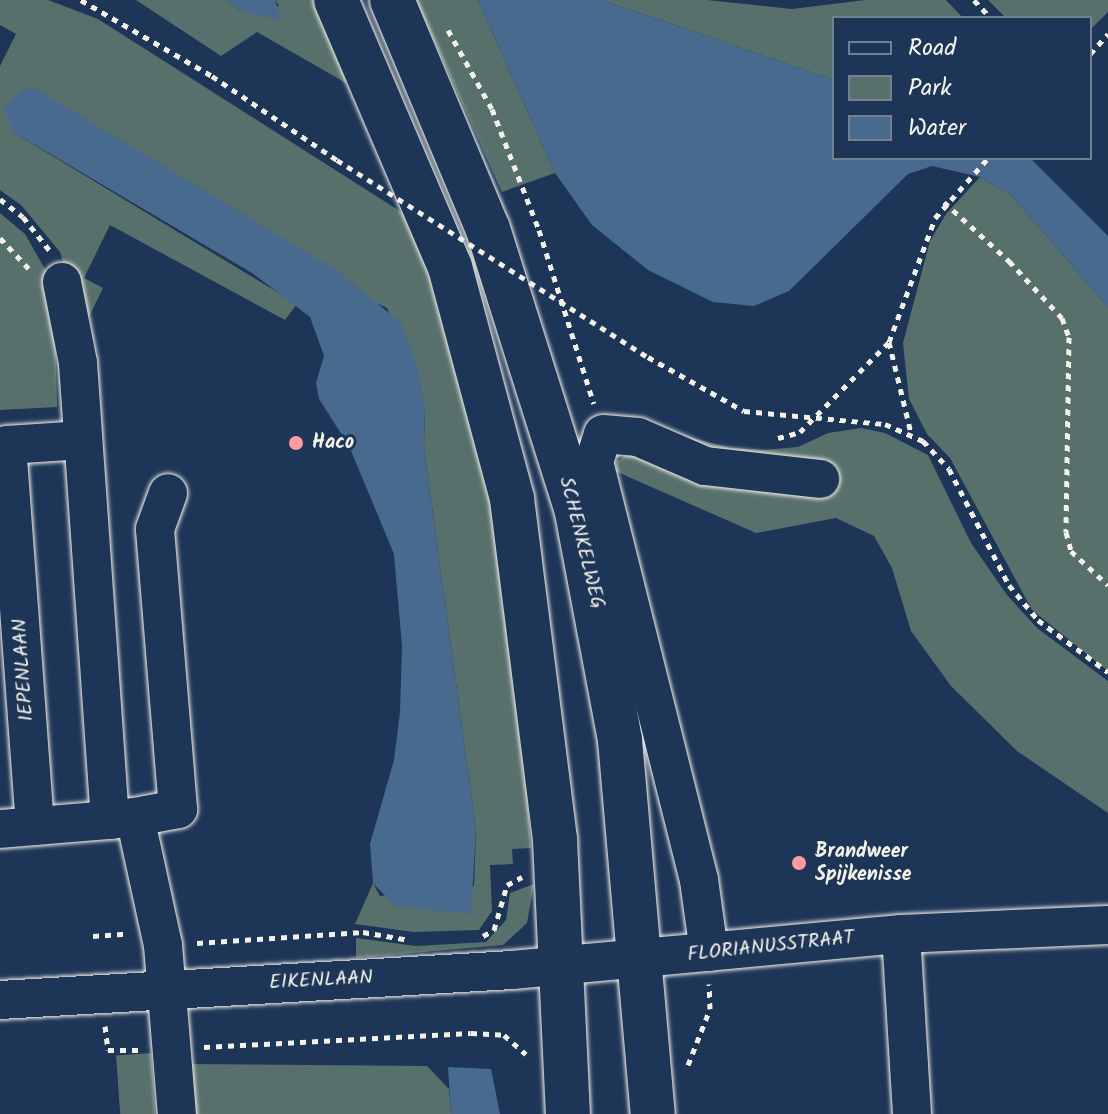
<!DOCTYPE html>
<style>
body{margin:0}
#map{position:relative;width:1108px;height:1114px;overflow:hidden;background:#1d3557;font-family:Kalam,sans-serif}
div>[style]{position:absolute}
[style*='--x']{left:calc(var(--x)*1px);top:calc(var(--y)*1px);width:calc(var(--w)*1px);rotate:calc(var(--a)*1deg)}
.green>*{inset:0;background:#57706c;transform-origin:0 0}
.water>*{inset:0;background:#486a8e}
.path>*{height:5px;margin-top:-2.5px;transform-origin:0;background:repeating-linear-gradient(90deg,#f4f1e8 0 6px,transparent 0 12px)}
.roads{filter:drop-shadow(0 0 2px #f4f1e8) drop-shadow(0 0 2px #f4f1e8)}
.minor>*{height:38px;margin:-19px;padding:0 19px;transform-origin:19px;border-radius:19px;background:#1d3557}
.major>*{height:44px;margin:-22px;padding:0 22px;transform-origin:22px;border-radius:22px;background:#1d3557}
.path-bridge>*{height:5px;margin-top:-2.5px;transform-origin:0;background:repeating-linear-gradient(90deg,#f4f1e8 0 6px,transparent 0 12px)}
.dots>*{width:22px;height:22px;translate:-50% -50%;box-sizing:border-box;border:4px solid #1d3557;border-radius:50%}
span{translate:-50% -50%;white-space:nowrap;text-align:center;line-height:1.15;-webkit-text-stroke:6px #1d3557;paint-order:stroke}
.poi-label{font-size:20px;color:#f4f1e8;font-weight:700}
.left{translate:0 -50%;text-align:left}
.street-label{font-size:20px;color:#f4f1e8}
.legend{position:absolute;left:832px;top:16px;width:260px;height:144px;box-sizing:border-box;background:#1d3557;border:2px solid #738091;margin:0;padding:10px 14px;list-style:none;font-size:24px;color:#f4f1e8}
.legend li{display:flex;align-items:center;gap:16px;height:40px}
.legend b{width:40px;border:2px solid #738091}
</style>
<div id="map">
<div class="green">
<i style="clip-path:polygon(0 0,48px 0,98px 19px,417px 222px,483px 453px,517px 657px,531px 848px,512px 849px,513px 864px,490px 865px,492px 911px,479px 930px,414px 932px,355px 924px,373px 883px,380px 896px,474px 886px,476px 830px,424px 448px,425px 407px,387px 308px,13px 132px,297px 304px,285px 320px,110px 225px,84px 278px,103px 288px,89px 317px,79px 312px,60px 252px,22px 206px,0 190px,0 66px,16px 34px,0 25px)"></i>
<i style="clip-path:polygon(136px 0,226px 0,243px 12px,279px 6px,275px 0,327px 0,354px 65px,346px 83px,257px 32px,221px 56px)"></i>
<i style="clip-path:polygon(416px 0,478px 0,555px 173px,502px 192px)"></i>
<i style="clip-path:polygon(602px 0,707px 0,792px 9px,865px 0,946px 0,963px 18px,834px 18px,834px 80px)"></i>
<i style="clip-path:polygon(988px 0,1108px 0,1108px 12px,1090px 30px,1090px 18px,1006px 18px)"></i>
<i style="clip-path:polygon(980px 177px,1011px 195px,1108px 307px,1108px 671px,1032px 610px,950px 458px,927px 434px,909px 399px,903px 343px,930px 241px,946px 214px)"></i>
<i style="clip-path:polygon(0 213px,25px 234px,54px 285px,57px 407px,0 410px)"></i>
<i style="clip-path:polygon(628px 421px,730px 448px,764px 450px,798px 447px,828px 433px,861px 428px,885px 433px,928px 455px,971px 543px,1007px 595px,1037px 628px,1108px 681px,1108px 813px,1017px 751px,951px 686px,911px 631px,892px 568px,874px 536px,836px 518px,756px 533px,615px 471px,617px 461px,634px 451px)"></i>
<i style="clip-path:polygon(534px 884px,527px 923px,503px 945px,356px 958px,356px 938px,416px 946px,486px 942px,506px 920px,510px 893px)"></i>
<i style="left:151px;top:1053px;width:61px;height:35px;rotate:86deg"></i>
<i style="clip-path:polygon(186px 1064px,427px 1066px,449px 1089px,451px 1114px,190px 1114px)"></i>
</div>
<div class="water">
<i style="clip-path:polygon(226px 0,275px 0,281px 20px,243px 12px)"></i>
<i style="clip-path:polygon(478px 0,602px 0,834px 80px,834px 158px,1030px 158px,1108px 236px,1108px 307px,1011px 195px,980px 177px,932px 166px,908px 174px,789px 291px,754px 306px,713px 302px,648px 270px,592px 225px,555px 173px)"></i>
<i style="clip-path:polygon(24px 88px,36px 89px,338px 271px,401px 323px,417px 365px,425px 407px,424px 448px,476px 830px,471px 914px,396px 907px,373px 883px,370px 844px,394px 760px,400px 712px,402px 646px,394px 554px,349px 446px,319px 399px,316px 383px,324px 356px,310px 317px,252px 273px,13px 132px,4px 107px)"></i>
<i style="clip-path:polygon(448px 1067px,491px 1069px,500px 1114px,451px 1114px)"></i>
</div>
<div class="path">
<i style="--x:81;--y:0;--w:151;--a:30.1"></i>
<i style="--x:212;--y:76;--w:151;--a:33.9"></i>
<i style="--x:974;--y:0;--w:25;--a:47"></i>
<i style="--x:448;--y:30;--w:90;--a:60.9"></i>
<i style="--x:492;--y:109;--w:130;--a:68.8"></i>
<i style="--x:539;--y:230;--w:182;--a:72.5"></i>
<i style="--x:1090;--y:54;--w:27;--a:-48"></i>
<i style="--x:0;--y:199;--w:29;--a:38"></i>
<i style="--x:23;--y:217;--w:43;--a:51.5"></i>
<i style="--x:944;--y:202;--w:88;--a:42.2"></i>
<i style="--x:1009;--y:261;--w:78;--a:47.1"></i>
<i style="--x:1062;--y:318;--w:20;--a:70"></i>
<i style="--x:1069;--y:337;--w:195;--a:90.9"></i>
<i style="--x:1066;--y:532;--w:20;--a:75"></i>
<i style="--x:1071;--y:551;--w:50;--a:42.6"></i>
<i style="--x:0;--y:238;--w:47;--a:46.7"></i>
<i style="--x:889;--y:342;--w:94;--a:76.4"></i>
<i style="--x:648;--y:357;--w:110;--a:29.4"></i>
<i style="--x:744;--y:411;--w:142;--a:5.3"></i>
<i style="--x:885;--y:424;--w:42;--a:24.1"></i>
<i style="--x:923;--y:441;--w:38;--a:47"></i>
<i style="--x:949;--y:469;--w:131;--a:62.7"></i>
<i style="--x:1009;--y:585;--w:45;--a:50.4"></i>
<i style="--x:1038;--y:620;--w:87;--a:36.6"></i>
<i style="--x:778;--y:438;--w:23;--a:-15"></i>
<i style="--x:800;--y:432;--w:127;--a:-45.3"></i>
<i style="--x:889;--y:342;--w:132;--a:-69.6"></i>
<i style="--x:935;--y:218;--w:80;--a:-48.5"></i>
<i style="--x:93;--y:936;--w:32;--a:-4"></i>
<i style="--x:483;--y:936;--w:13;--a:-29"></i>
<i style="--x:494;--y:930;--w:47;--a:-73.9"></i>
<i style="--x:507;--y:885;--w:17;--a:-28"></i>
<i style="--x:197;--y:943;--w:166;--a:-3.8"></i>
<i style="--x:363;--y:932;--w:47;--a:9.9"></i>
<i style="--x:105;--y:1026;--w:24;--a:83"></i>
<i style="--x:108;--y:1050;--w:30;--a:0"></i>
<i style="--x:204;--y:1047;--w:267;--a:-3"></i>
<i style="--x:471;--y:1033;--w:33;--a:3"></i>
<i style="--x:504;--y:1035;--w:29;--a:41"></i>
<i style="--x:688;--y:1065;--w:60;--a:-68.6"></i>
<i style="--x:710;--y:1009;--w:25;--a:-92"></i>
</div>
<div class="roads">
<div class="minor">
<i style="--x:62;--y:282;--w:83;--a:78.8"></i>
<i style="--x:78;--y:363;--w:458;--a:86"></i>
<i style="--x:110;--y:820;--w:25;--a:-7"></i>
<i style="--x:135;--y:817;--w:131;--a:77.7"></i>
<i style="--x:163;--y:945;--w:170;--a:85.3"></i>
<i style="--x:135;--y:817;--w:44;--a:-10.5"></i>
<i style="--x:178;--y:809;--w:281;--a:-94.7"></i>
<i style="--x:155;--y:529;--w:38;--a:-70"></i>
<i style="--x:35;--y:826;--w:382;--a:-94.2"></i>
<i style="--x:7;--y:445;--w:76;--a:-3.8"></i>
<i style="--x:0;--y:829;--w:110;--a:-4.7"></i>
<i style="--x:901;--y:934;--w:180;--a:86.5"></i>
<i style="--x:709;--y:952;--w:73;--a:-97.9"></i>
<i style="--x:699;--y:880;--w:431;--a:-104.1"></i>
<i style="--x:594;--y:462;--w:29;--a:-72"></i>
<i style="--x:603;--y:434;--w:35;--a:5"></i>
<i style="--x:638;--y:437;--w:73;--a:23.4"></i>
<i style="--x:705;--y:466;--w:116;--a:6.4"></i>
<i style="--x:0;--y:1000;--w:513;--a:-3.35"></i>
<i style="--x:512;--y:970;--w:391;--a:-5.3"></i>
<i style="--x:901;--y:934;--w:207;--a:-2.5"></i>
</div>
<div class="major">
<i style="--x:336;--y:0;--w:290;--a:66.9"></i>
<i style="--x:450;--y:267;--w:240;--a:75"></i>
<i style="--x:512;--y:499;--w:344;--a:82.8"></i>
<i style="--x:555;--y:840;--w:274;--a:87.3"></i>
<i style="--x:392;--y:0;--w:248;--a:67.3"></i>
<i style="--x:488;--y:229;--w:297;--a:72.5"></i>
<i style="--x:577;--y:512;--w:232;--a:79.3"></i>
<i style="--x:620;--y:740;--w:375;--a:85"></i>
</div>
</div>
<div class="path-bridge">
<i style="--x:337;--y:160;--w:368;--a:32.4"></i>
</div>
<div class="dots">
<i style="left:296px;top:443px;background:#ff9aa2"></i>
<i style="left:799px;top:863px;background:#ff9aa2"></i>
</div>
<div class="poi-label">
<span class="left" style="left:312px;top:443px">Haco</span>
<span class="left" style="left:815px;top:864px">Brandweer<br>Spijkenisse</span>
</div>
<div class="street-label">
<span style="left:581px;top:543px;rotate:76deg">SCHENKELWEG</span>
<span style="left:24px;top:670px;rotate:-94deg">IEPENLAAN</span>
<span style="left:771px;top:947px;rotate:-6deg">FLORIANUSSTRAAT</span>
<span style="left:321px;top:981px;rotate:-3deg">EIKENLAAN</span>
</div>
<ul class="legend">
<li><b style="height:10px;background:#1d3557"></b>Road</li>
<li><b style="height:22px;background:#57706c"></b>Park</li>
<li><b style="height:22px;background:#486a8e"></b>Water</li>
</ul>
</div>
